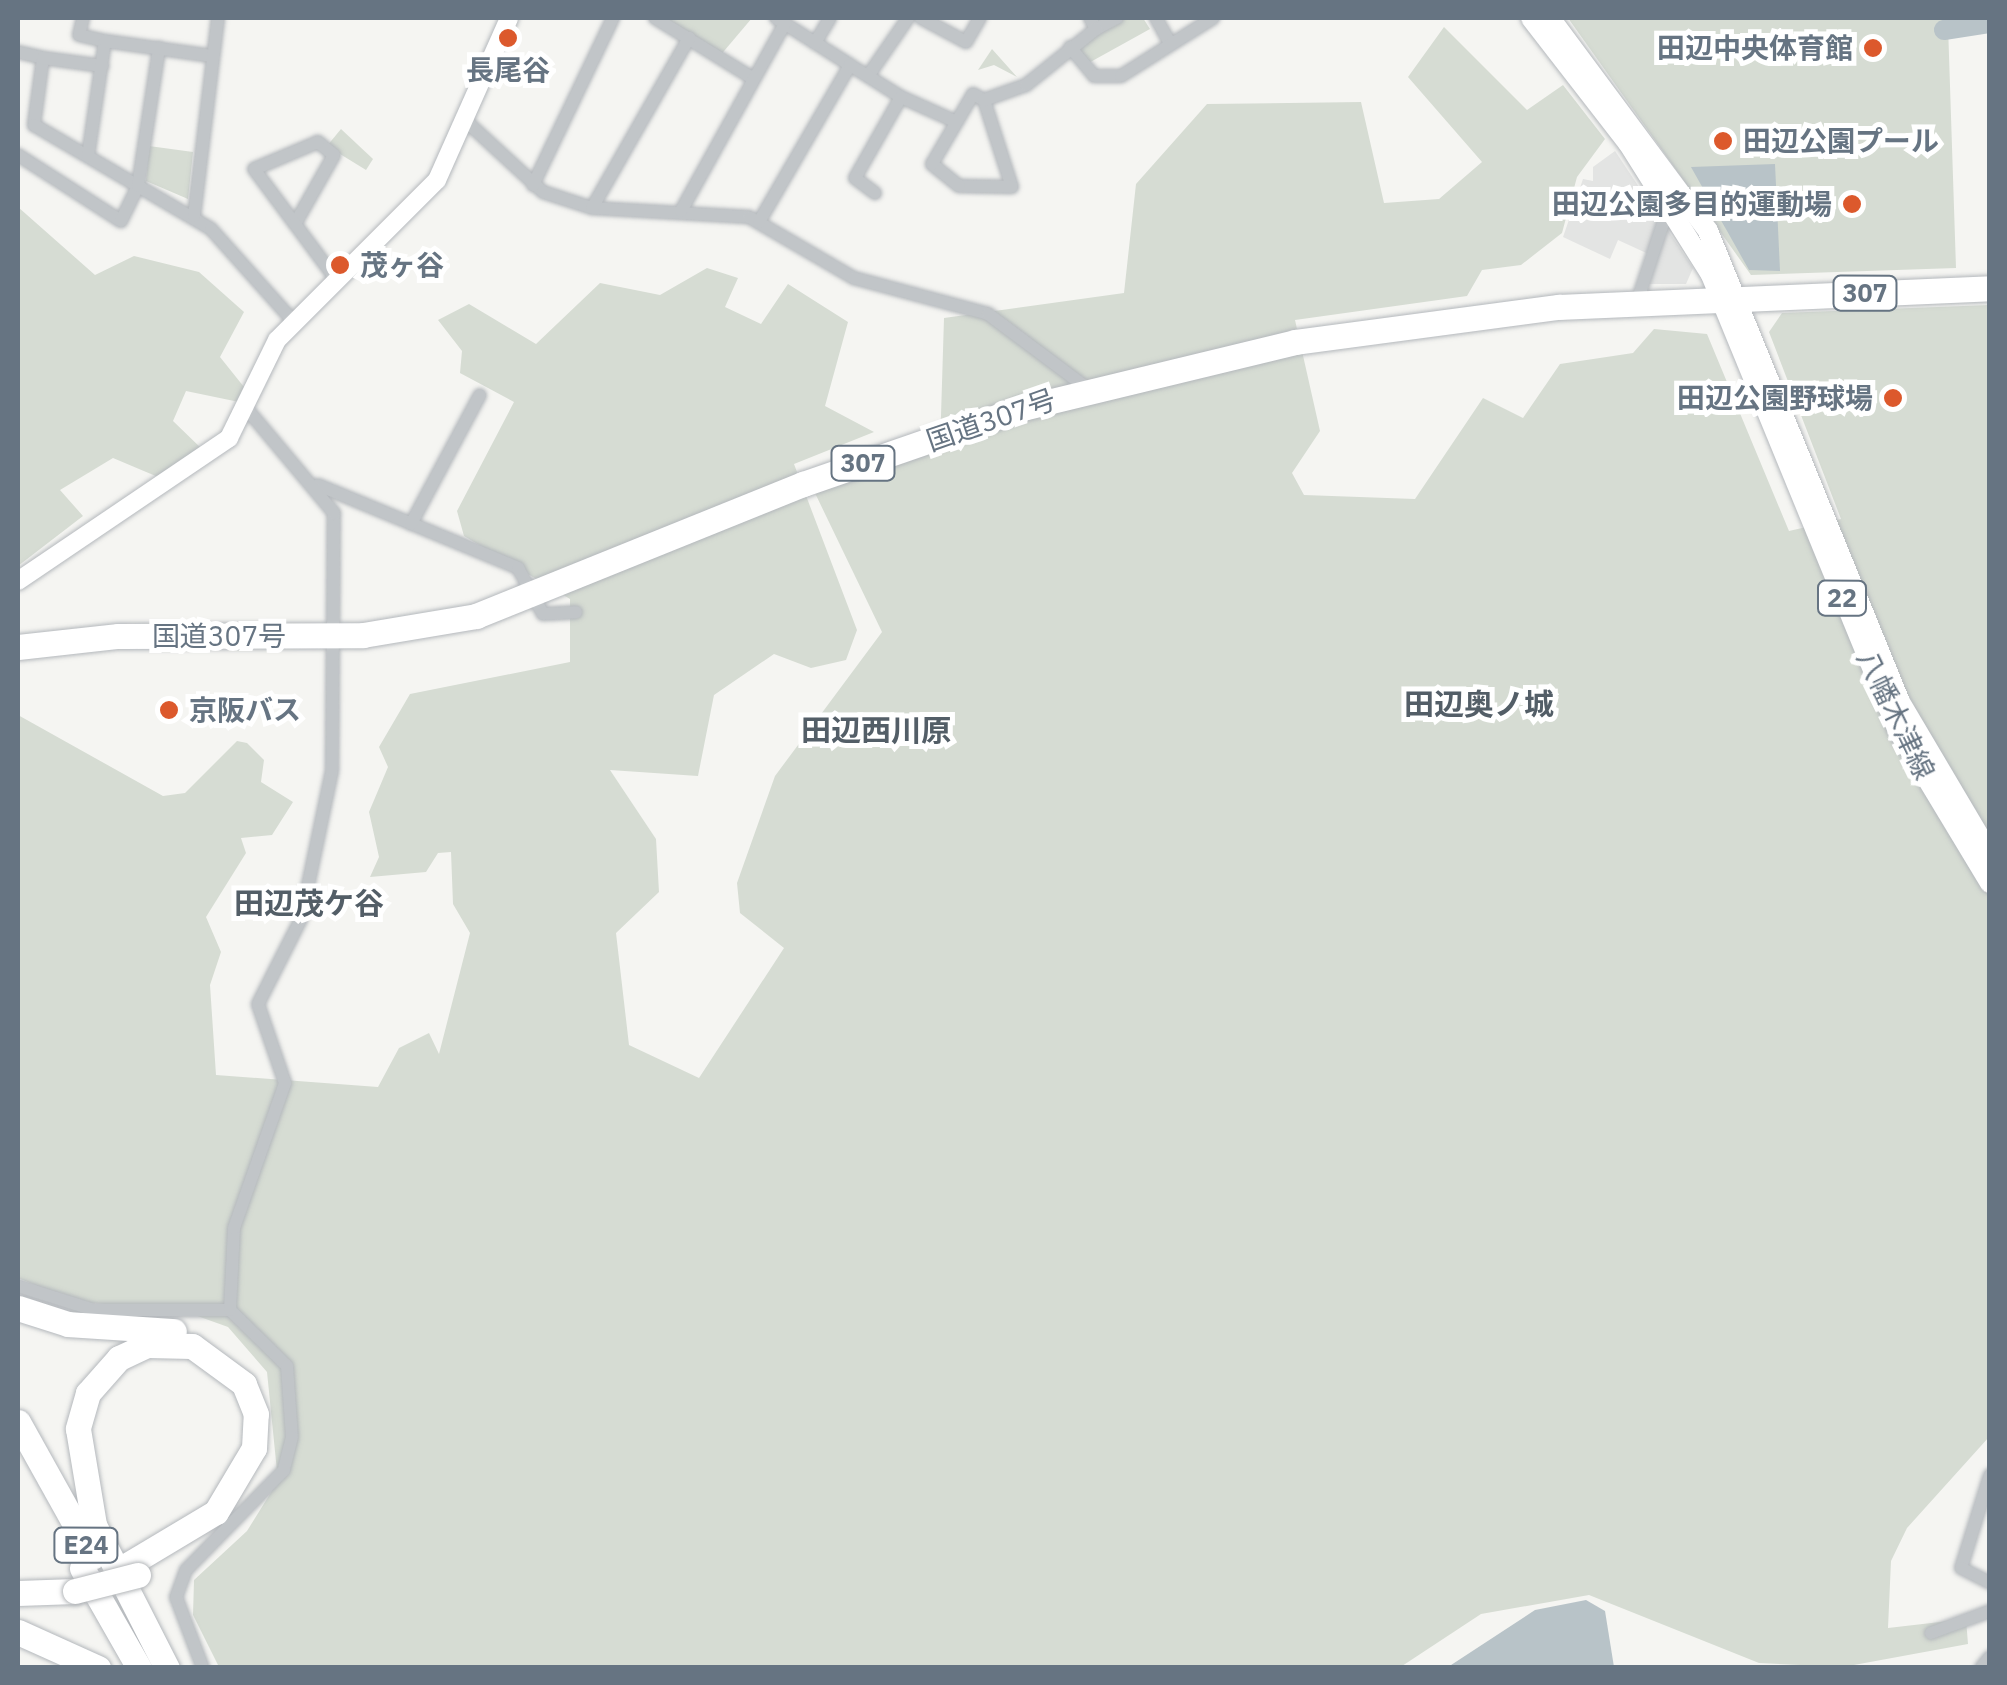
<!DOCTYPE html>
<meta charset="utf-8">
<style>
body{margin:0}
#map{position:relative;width:2007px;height:1685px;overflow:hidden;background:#f5f5f2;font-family:"IBM Plex Sans","Noto Sans JP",sans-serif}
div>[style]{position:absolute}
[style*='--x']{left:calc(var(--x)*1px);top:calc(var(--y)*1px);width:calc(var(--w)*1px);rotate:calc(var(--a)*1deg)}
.built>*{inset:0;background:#e3e4e3}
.green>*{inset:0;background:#d6dcd3}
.water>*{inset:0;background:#b8c3c8}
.river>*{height:20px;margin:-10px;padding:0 10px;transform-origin:10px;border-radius:10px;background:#b8c3c8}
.roads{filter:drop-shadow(0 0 2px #b4b8bc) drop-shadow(0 0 2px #b4b8bc)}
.street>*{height:12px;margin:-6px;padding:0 6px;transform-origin:6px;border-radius:6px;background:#c1c5c8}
.secondary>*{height:18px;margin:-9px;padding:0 9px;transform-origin:9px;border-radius:9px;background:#fff}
.primary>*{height:20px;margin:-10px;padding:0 10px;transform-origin:10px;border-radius:10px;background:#fff}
.highway>*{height:25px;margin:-12.5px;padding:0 12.5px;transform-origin:12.5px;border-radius:12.5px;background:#fff}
.bridges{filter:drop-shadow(0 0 2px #b4b7ba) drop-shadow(0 0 2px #b4b7ba)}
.highway-bridge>*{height:25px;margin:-12.5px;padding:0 12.5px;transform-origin:12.5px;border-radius:12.5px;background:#fff}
.dots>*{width:28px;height:28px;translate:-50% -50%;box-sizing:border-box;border:5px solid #fff;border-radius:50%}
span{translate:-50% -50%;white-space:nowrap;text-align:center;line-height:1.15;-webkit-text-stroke:10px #fff;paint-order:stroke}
.shield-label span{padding:2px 8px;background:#fff;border:2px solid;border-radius:8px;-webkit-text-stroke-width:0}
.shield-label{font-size:25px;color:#667482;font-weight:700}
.poi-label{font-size:28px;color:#667482;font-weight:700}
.right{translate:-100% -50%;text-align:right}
.left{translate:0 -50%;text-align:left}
.street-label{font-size:28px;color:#667482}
.neighbourhood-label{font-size:30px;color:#535e67;font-weight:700}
.frame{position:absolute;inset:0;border:20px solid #667482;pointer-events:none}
</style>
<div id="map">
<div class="built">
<i style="clip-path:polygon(1615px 151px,1693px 268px,1686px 284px,1643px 284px,1655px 257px,1618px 240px,1610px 259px,1563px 237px,1583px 179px,1593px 181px,1593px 167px)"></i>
</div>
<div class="green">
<i style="clip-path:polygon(655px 18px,752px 18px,719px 57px)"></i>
<i style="clip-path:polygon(1117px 18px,1143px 18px,1150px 29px,1085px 65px,1070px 47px)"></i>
<i style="clip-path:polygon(1568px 18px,1989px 18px,1948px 25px,1956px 268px,1751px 275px)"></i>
<i style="clip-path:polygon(1444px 27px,1527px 110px,1563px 85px,1605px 139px,1577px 177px,1562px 233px,1521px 265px,1482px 270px,1467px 296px,1295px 320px,1320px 431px,1292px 473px,1304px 495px,1415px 499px,1483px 398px,1523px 418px,1560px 364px,1633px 353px,1654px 329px,1707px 334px,1789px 531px,1841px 519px,1769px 332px,1782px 313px,1989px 305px,1989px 1437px,1907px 1528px,1891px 1561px,1888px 1628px,1966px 1619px,1968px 1644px,1843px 1667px,1759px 1663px,1589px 1595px,1481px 1614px,1399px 1668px,219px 1667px,193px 1615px,194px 1580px,247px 1531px,278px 1481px,267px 1372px,228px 1327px,178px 1309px,76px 1302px,18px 1278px,18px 715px,163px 796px,185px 793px,237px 741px,247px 743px,264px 760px,261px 782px,293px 802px,272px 835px,241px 838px,246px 853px,206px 917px,221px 952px,210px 985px,216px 1075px,378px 1087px,399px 1048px,429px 1033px,439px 1054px,470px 933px,453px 904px,451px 852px,438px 853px,426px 872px,370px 877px,379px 857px,369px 812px,388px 767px,379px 747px,410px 694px,570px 662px,570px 599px,464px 536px,457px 511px,514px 402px,460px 373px,462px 351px,438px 320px,469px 304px,536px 344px,600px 283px,660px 295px,707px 268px,738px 278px,725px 307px,761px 324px,788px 284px,848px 322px,825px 406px,874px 432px,794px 464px,857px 630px,846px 660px,811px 668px,774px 654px,714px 695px,698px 776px,610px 770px,656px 839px,659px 892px,616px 933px,629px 1045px,699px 1078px,784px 948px,740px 913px,737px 883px,775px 776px,882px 632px,814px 491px,940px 448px,944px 318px,1124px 293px,1136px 184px,1207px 104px,1361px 102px,1384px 203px,1439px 199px,1482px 162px,1408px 77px)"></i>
<i style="clip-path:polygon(992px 49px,1017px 77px,994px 65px,978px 70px)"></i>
<i style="clip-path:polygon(341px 129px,373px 159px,366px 170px,327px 146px)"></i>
<i style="clip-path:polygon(149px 146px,193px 152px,188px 199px,146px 181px)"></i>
<i style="clip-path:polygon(18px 207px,95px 275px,134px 256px,199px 272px,244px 312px,220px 357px,244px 387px,239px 402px,186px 391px,173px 421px,203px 450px,158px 477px,113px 458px,60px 490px,83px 516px,18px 566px)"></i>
</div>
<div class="water">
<i style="clip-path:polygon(1775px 164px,1780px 271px,1749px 270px,1691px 167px)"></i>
<i style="clip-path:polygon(1586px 1600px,1605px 1611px,1614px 1667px,1448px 1667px,1535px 1610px)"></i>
</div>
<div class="river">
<i style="--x:1944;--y:30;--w:47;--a:-8.7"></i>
</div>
<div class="roads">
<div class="street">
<i style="--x:83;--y:18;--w:17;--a:103"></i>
<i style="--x:79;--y:35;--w:27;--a:13"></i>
<i style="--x:655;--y:18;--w:116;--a:31.6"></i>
<i style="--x:776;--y:18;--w:88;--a:32.4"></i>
<i style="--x:921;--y:18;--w:51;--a:28.1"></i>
<i style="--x:966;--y:42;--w:28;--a:-60"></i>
<i style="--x:1090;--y:18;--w:13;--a:61"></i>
<i style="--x:1096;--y:29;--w:24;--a:-28"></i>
<i style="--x:1156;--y:18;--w:26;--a:61"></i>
<i style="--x:815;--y:43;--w:29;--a:-59"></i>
<i style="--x:1070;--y:47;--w:38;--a:50"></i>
<i style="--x:1094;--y:76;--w:27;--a:0"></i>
<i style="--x:1121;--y:76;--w:109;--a:-32.2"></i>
<i style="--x:18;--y:52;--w:26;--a:13"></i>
<i style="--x:43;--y:58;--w:68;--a:97.7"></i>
<i style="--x:34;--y:125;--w:205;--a:30.4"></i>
<i style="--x:211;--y:229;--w:123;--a:48.3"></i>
<i style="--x:43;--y:58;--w:60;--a:7.7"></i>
<i style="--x:868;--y:76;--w:70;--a:-55.4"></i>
<i style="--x:901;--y:97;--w:61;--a:24.1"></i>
<i style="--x:984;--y:100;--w:91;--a:72.2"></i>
<i style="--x:1012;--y:187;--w:53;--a:-178.9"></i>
<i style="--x:959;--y:186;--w:35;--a:-141"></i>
<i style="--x:932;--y:164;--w:81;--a:-59.6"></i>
<i style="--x:973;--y:94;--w:13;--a:29"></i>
<i style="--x:984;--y:100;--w:45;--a:-19.7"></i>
<i style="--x:1026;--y:85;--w:90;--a:-38.7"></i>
<i style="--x:466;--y:121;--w:105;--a:42.7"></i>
<i style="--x:543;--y:192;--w:52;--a:18.1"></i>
<i style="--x:592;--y:208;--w:157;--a:3.3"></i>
<i style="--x:749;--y:217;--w:121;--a:30.2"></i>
<i style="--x:854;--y:278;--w:139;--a:15"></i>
<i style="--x:988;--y:314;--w:124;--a:36.8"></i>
<i style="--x:18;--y:155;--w:122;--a:32.7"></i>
<i style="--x:121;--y:221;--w:39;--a:-64"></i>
<i style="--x:138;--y:186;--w:140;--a:-81.3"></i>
<i style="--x:88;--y:156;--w:116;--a:-81.6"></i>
<i style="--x:105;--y:41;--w:108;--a:8"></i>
<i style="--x:533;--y:185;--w:185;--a:-64.4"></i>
<i style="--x:592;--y:208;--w:196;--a:-60.3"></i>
<i style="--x:681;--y:211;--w:215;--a:-61"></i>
<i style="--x:194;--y:216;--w:199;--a:-83.1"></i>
<i style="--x:759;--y:222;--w:181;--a:-59.9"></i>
<i style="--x:850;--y:65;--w:60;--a:32.1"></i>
<i style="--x:901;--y:97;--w:93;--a:119.6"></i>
<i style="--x:855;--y:178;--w:25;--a:37"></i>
<i style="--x:295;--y:224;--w:79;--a:-60.5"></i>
<i style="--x:334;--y:155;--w:21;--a:-141"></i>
<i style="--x:318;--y:142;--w:69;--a:157.1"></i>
<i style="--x:254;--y:169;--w:69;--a:53.3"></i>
<i style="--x:295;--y:224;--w:72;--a:53.4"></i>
<i style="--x:1637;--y:302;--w:105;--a:-71.7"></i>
<i style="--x:318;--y:485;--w:217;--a:22.5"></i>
<i style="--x:518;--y:568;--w:52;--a:61.5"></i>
<i style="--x:543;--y:614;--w:33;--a:-3"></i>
<i style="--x:411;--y:524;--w:146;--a:-61.9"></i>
<i style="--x:18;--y:1286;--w:80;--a:17.5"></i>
<i style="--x:94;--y:1310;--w:136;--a:0"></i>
<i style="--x:230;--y:1310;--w:80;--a:44.5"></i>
<i style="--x:287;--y:1366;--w:71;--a:86"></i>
<i style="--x:292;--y:1437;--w:34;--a:104"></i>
<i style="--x:284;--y:1470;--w:140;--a:134.4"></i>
<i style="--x:186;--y:1570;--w:29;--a:110"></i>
<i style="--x:176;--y:1597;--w:76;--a:69.2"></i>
<i style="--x:230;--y:1310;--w:82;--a:-87.2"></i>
<i style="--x:234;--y:1228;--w:154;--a:-70.6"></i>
<i style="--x:285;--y:1083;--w:83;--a:-108.9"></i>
<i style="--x:258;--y:1004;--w:95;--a:-63.2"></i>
<i style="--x:301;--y:919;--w:152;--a:-78.2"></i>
<i style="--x:332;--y:770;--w:257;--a:-89.6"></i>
<i style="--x:334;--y:513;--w:136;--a:-129.9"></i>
<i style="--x:1990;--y:1475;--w:97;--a:107.3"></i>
<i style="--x:1961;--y:1568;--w:33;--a:27"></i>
<i style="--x:1931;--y:1633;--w:63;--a:-20.4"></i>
<i style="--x:1981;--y:1668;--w:14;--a:-51"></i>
</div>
<div class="secondary">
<i style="--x:18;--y:581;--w:255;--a:-34.1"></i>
<i style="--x:229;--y:438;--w:109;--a:-63.9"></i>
<i style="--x:277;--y:340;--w:226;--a:-45"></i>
<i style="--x:437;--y:180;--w:177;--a:-66"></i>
</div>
<div class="primary">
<i style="--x:1531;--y:18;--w:158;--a:52.2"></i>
<i style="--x:1628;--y:143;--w:156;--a:57.8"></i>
<i style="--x:1711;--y:275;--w:491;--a:67.7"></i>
<i style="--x:1897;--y:729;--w:180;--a:58.9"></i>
<i style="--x:1550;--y:18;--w:265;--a:53.4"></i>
<i style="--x:1708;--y:231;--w:509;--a:67.82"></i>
<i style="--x:1900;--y:702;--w:177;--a:59.4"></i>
</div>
<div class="highway">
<i style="--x:18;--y:647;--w:101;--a:-6.3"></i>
<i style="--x:118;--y:636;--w:245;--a:-0.2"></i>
<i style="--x:363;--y:635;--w:115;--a:-9.5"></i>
<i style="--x:476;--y:616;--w:353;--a:-22"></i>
<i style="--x:803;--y:484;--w:233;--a:-19.1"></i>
<i style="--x:1023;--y:408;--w:280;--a:-13.6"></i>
<i style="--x:1295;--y:342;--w:266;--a:-7.6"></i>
<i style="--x:1559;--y:307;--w:431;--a:-2.5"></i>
<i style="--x:18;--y:1308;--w:52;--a:17.7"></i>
<i style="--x:68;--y:1324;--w:106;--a:3.8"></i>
<i style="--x:18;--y:1422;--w:154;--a:60.9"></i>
<i style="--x:129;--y:1564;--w:101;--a:-30.9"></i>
<i style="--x:216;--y:1512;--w:74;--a:-59.3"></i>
<i style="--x:254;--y:1448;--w:34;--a:-87"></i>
<i style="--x:256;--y:1414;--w:32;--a:-112"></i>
<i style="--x:244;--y:1384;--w:64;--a:-143.8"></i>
<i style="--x:192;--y:1346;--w:45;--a:-178.7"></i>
<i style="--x:147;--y:1345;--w:31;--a:155"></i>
<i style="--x:119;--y:1358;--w:47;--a:131.5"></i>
<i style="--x:88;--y:1393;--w:37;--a:106"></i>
<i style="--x:78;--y:1429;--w:97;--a:80.5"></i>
<i style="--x:94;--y:1525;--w:161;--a:63"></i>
<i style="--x:82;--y:1568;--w:115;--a:60.3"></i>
<i style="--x:18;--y:1593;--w:57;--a:-2"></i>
<i style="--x:18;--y:1632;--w:88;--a:24.2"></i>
</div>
</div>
<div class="bridges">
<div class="highway-bridge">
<i style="--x:75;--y:1591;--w:65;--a:-14.3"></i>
</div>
</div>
<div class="dots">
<i style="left:508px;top:38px;background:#dc592c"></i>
<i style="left:1873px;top:48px;background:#dc592c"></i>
<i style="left:1723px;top:141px;background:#dc592c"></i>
<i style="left:1852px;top:204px;background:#dc592c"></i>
<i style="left:340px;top:265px;background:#dc592c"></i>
<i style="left:1893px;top:398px;background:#dc592c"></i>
<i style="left:169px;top:710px;background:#dc592c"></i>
</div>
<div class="shield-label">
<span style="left:1865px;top:293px">307</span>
<span style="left:863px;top:463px">307</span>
<span style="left:1842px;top:598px">22</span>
<span style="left:86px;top:1545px">E24</span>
</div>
<div class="poi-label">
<span class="right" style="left:1853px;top:48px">田辺中央体育館</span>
<span style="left:508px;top:70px">長尾谷</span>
<span class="left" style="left:1743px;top:141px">田辺公園プール</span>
<span class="right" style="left:1832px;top:204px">田辺公園多目的運動場</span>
<span class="left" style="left:360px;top:265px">茂ヶ谷</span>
<span class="right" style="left:1873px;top:398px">田辺公園野球場</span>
<span class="left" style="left:189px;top:710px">京阪バス</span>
</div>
<div class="street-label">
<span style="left:991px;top:420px;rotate:-19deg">国道307号</span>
<span style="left:219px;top:636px">国道307号</span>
<span style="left:1896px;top:715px;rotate:64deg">八幡木津線</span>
</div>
<div class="neighbourhood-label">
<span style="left:1479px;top:704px">田辺奥ノ城</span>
<span style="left:876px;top:730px">田辺西川原</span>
<span style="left:309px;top:903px">田辺茂ケ谷</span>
</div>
<div class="frame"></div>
</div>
